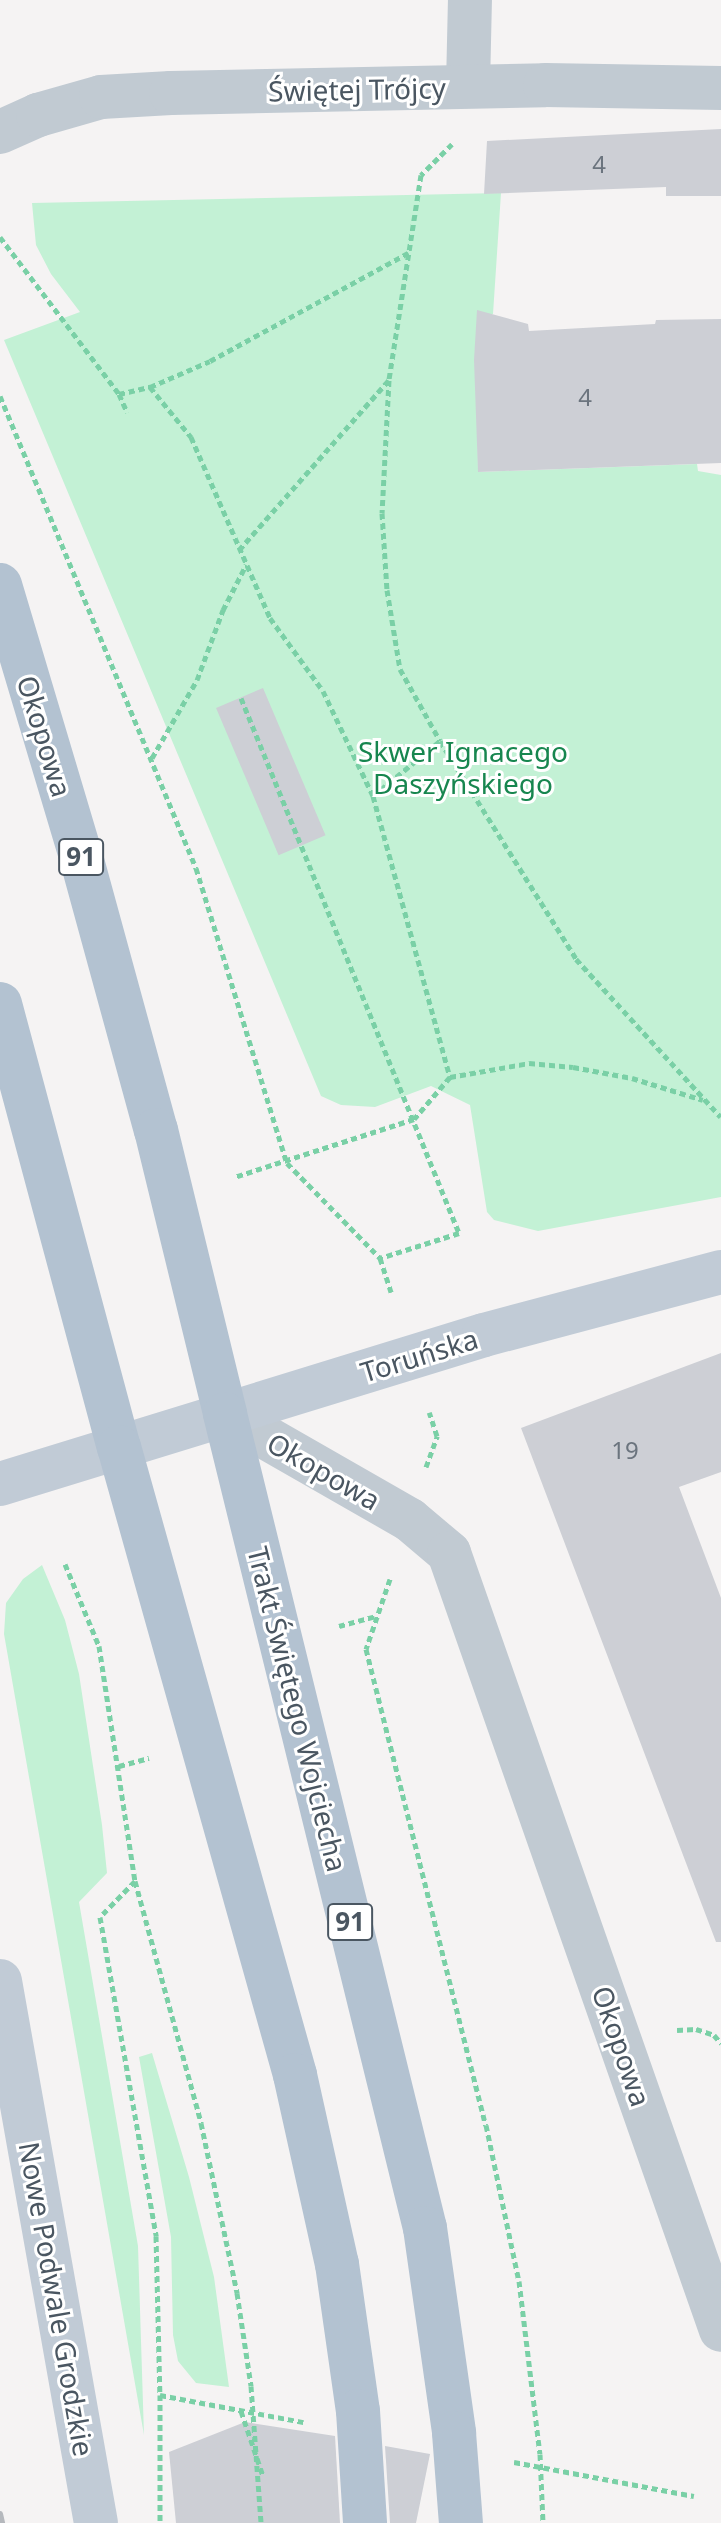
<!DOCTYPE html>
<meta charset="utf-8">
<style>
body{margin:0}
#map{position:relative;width:721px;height:2523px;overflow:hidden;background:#f5f3f3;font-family:"Noto Sans",sans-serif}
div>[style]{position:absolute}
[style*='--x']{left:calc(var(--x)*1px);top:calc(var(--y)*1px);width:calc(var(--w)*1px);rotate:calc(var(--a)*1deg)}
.green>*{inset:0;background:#c3f1d5}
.building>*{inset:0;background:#cdcfd5;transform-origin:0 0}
.path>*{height:5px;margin-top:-2.5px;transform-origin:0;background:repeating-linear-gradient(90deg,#7ad0a6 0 6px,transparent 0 10px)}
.street>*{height:44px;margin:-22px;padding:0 22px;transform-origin:22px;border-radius:22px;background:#c1cad2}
.secondary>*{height:44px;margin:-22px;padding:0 22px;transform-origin:22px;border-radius:22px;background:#c1cbd6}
.primary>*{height:44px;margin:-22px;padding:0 22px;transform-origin:22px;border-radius:22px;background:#b3c2d1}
.rail>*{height:6px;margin:-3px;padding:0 3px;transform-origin:3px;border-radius:3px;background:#b5b8bd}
.path-bridge>*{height:5px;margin-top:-2.5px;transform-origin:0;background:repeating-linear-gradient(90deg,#7ad0a6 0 6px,transparent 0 10px)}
.primary-bridge>*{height:44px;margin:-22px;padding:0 22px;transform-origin:22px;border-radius:22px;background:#b3c2d1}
span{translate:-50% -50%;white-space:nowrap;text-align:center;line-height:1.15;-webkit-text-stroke:6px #fff;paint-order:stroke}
.number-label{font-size:24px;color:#6b747e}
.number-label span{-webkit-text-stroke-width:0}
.shield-label span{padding:2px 6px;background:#fff;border:2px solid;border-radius:6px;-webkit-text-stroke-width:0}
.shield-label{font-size:26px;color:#4a5661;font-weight:700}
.street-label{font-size:28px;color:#4a5661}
.park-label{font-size:28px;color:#17864f}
</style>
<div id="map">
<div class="green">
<i style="clip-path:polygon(501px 193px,493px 314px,477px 315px,478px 472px,697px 464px,698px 471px,721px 475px,721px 1197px,538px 1231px,494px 1220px,487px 1212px,470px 1105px,431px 1086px,375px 1107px,341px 1105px,321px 1096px,4px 340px,80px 312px,51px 274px,36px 245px,32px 203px)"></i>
<i style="clip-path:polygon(42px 1565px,65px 1620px,79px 1674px,102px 1825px,107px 1873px,79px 1902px,138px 2246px,144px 2435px,4px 1634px,6px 1603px,23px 1579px)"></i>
<i style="clip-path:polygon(152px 2053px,189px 2177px,214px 2277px,229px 2387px,196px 2383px,178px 2361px,173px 2335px,171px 2237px,139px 2057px)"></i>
</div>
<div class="building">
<i style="clip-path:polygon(721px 129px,721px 196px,666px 196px,666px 187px,484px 194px,487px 141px)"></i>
<i style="clip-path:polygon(477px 310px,528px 324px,529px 331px,655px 324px,656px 320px,721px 319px,721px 463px,478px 472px,474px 360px)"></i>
<i style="left:263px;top:688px;width:160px;height:51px;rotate:67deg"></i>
<i style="clip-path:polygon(721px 1353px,721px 1472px,679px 1487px,721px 1598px,721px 1942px,716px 1942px,521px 1428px)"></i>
<i style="clip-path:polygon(245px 2422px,335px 2436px,340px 2523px,176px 2523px,169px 2452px)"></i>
<i style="clip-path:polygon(385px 2446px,430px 2454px,416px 2523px,390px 2523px)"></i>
</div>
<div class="path">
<i style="--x:452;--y:144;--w:44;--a:135"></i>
<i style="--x:421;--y:175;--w:207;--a:98.9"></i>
<i style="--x:389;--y:380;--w:133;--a:93"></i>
<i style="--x:382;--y:513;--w:77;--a:86.3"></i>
<i style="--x:387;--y:590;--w:80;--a:80.7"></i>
<i style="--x:400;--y:669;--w:82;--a:60.9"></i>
<i style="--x:440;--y:741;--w:257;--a:58"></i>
<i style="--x:576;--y:959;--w:214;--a:47.5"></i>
<i style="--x:0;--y:237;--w:197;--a:52.8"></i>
<i style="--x:119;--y:394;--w:20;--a:66"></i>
<i style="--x:150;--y:387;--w:65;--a:50.6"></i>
<i style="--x:191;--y:437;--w:197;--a:66.4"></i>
<i style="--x:270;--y:618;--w:90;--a:54"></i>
<i style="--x:323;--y:691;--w:116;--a:64.5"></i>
<i style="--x:373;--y:796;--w:291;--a:74.7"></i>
<i style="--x:450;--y:1077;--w:55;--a:130.6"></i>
<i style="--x:414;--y:1119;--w:189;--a:162.1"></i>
<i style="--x:119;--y:394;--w:32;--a:-13"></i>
<i style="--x:150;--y:387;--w:65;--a:-23.4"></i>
<i style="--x:210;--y:361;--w:226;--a:-28.6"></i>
<i style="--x:0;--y:396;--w:511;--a:67.45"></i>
<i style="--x:196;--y:868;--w:309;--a:72.9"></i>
<i style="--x:287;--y:1163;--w:133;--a:45.6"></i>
<i style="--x:380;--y:1258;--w:36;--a:72"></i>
<i style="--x:239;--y:550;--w:227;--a:-48.6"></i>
<i style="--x:241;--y:698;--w:578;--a:67.83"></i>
<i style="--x:459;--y:1233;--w:83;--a:162.4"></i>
<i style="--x:152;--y:758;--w:90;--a:-60"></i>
<i style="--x:197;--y:680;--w:75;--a:-69.6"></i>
<i style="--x:223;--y:610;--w:51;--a:-62.9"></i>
<i style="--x:373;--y:796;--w:87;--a:-39.4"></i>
<i style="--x:450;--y:1077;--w:80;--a:-10"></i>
<i style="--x:529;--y:1063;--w:44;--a:5.2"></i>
<i style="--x:573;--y:1067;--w:60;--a:10.6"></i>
<i style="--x:632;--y:1078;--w:74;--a:17.2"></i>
<i style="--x:426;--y:1467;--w:33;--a:-70"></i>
<i style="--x:437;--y:1436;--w:25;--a:-108"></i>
<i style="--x:65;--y:1564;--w:89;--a:67.5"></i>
<i style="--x:99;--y:1646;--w:238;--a:81.3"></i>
<i style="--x:135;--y:1881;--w:251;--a:74.7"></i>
<i style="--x:201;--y:2123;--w:174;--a:78"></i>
<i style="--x:237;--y:2293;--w:94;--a:81.4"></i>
<i style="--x:390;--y:1579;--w:74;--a:108.9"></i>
<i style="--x:366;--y:1649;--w:491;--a:75.9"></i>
<i style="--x:486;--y:2125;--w:159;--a:78.1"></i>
<i style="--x:519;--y:2281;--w:174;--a:83.1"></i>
<i style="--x:339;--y:1626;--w:38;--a:-15"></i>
<i style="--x:119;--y:1766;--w:31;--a:-15"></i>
<i style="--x:135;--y:1881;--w:50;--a:134.2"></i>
<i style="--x:100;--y:1917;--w:324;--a:80"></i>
<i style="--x:156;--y:2236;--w:159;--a:88.6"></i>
<i style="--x:160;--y:2395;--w:146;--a:10.7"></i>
<i style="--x:677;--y:2030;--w:19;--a:-3"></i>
<i style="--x:696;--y:2029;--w:19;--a:18"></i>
<i style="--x:714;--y:2035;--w:11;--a:49"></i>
<i style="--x:160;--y:2395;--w:128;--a:90"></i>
<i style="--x:241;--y:2411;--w:69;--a:71.3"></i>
<i style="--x:514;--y:2462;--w:183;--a:10.7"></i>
</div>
<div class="street">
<i style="--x:468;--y:86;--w:86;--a:-88.7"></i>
<i style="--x:0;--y:132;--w:42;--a:-24.1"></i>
<i style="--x:38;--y:115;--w:66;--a:-15.9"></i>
<i style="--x:101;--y:97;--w:70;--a:-3.3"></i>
<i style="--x:171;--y:93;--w:374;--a:-1.2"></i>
<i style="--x:545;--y:85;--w:176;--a:1"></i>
<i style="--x:225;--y:1414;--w:213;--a:29.8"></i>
<i style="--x:410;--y:1520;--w:51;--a:40.2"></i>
<i style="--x:449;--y:1553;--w:823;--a:70.71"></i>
</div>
<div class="secondary">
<i style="--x:0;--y:1484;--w:506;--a:-17.11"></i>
<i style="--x:484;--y:1335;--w:245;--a:-14.9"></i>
<i style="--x:0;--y:1981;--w:550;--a:79.96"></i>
</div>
<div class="primary">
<i style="--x:0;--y:585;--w:280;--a:73.4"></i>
<i style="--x:80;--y:853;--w:287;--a:74.7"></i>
<i style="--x:156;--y:1130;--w:292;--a:76.3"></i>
<i style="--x:225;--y:1414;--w:838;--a:76.2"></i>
<i style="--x:425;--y:2228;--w:207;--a:81.9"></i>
<i style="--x:0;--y:1004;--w:459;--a:75"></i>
<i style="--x:119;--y:1447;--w:652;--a:74.34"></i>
<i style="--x:295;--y:2075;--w:194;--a:77.5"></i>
<i style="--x:337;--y:2264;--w:148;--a:81.9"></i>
</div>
<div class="rail">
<i style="--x:0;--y:2514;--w:9;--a:77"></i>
</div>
<div class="path-bridge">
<i style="--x:251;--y:2386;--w:137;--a:85.8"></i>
<i style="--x:540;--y:2454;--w:69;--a:87.5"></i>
</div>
<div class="primary-bridge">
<i style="--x:358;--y:2411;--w:112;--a:86.4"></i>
<i style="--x:454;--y:2433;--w:90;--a:85.6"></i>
</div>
<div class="number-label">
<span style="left:599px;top:164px">4</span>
<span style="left:585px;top:397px">4</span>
<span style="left:625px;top:1450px">19</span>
</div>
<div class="shield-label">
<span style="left:81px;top:857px">91</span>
<span style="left:350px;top:1922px">91</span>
</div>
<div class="street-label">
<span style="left:357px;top:89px;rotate:-1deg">Świętej Trójcy</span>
<span style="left:45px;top:736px;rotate:73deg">Okopowa</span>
<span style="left:419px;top:1355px;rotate:-17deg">Toruńska</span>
<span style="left:324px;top:1471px;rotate:30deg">Okopowa</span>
<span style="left:298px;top:1709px;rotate:76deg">Trakt Świętego Wojciecha</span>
<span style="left:622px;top:2046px;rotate:71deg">Okopowa</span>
<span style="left:57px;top:2299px;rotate:80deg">Nowe Podwale Grodzkie</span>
</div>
<div class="park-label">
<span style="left:463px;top:767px">Skwer Ignacego<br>Daszyńskiego</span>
</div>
</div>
